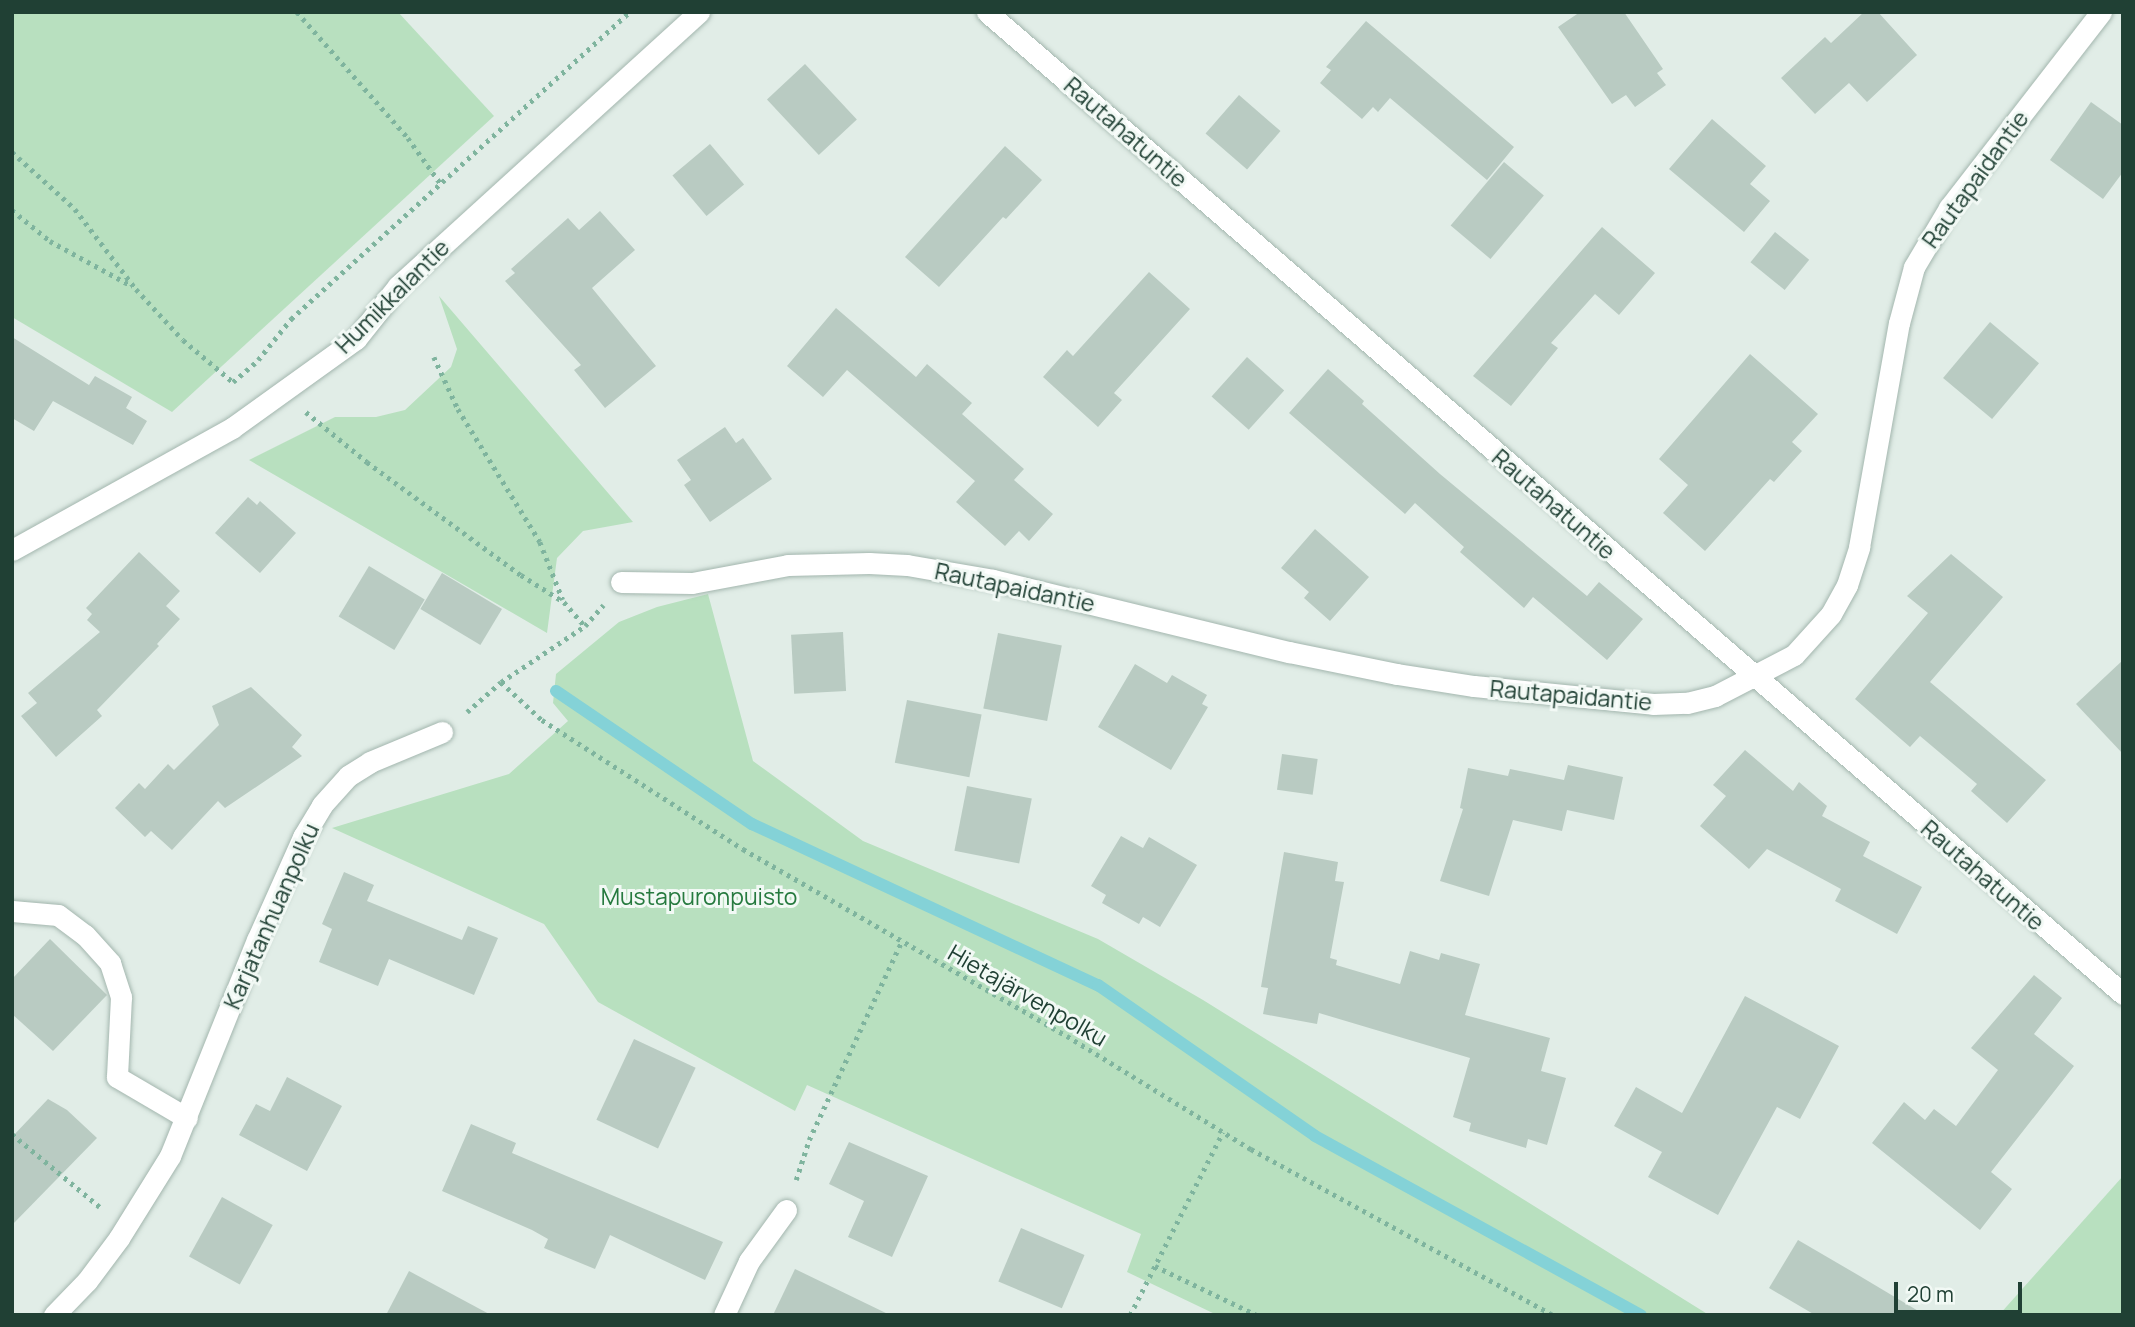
<!DOCTYPE html>
<meta charset="utf-8">
<style>
body{margin:0}
#map{position:relative;width:2135px;height:1327px;overflow:hidden;background:#e1ede7;font-family:Manrope,sans-serif}
div>[style]{position:absolute}
[style*='--x']{left:calc(var(--x)*1px);top:calc(var(--y)*1px);width:calc(var(--w)*1px);rotate:calc(var(--a)*1deg)}
.green>*{inset:0;background:#b8e0bf}
.stream>*{height:12px;margin:-6px;padding:0 6px;transform-origin:6px;border-radius:6px;background:#84d2d7}
.building>*{inset:0;background:#b9cbc2;transform-origin:0 0}
.path>*{height:4.5px;margin-top:-2.25px;transform-origin:0;background:repeating-linear-gradient(90deg,#7fb49e 0 3.5px,transparent 0 8.5px)}
.roads{filter:drop-shadow(0 0 2px #a3b6ae) drop-shadow(0 0 2px #a3b6ae)}
.minor>*{height:21px;margin:-10.5px;padding:0 10.5px;transform-origin:10.5px;border-radius:10.5px;background:#fff}
span{translate:-50% -50%;white-space:nowrap;text-align:center;line-height:1.15;-webkit-text-stroke:6px #f2f9f5;paint-order:stroke}
.street-label{font-size:23px;color:#204034}
.park-label{font-size:23px;color:#267a3f}
.frame{position:absolute;inset:0;border:14px solid #204034;pointer-events:none}
.scale{position:absolute;left:1894px;top:1282px;width:128px;height:32px;box-sizing:border-box;border:4px solid #204034;border-top:0;padding-left:9px;font-size:21px;line-height:24px;white-space:nowrap;color:#204034;-webkit-text-stroke:5px #f2f9f5;paint-order:stroke}
</style>
<div id="map">
<div class="green">
<i style="clip-path:polygon(12px 12px,398px 12px,494px 116px,172px 412px,12px 317px)"></i>
<i style="clip-path:polygon(439px 296px,633px 522px,583px 531px,557px 558px,547px 633px,249px 460px,335px 417px,376px 417px,405px 410px,451px 367px,457px 349px)"></i>
<i style="clip-path:polygon(708px 594px,753px 761px,863px 841px,1098px 939px,1203px 1000px,1709px 1315px,1217px 1315px,1127px 1272px,1141px 1234px,807px 1085px,795px 1111px,598px 1002px,544px 924px,332px 828px,509px 774px,568px 721px,553px 703px,556px 674px,619px 622px,657px 607px)"></i>
<i style="clip-path:polygon(2123px 1176px,2123px 1315px,1999px 1315px)"></i>
</div>
<div class="stream">
<i style="--x:556;--y:691;--w:237;--a:34.2"></i>
<i style="--x:752;--y:824;--w:382;--a:25"></i>
<i style="--x:1098;--y:985;--w:264;--a:34.8"></i>
<i style="--x:1315;--y:1136;--w:372;--a:28.8"></i>
</div>
<div class="building">
<i style="clip-path:polygon(1580px 12px,1624px 12px,1663px 69px,1657px 73px,1666px 85px,1635px 107px,1626px 95px,1612px 104px,1558px 27px)"></i>
<i style="clip-path:polygon(1864px 12px,1878px 12px,1917px 55px,1867px 102px,1849px 83px,1815px 114px,1781px 78px,1825px 37px,1831px 43px)"></i>
<i style="clip-path:polygon(1366px 21px,1514px 147px,1487px 180px,1390px 98px,1378px 112px,1373px 107px,1362px 119px,1320px 83px,1331px 70px,1326px 67px)"></i>
<i style="left:805px;top:64px;width:76px;height:52px;rotate:47deg"></i>
<i style="left:1239px;top:95px;width:55px;height:51px;rotate:41deg"></i>
<i style="clip-path:polygon(2091px 102px,2123px 125px,2123px 172px,2103px 199px,2050px 160px)"></i>
<i style="clip-path:polygon(1712px 119px,1766px 166px,1750px 184px,1770px 201px,1744px 232px,1669px 169px)"></i>
<i style="left:710px;top:144px;width:53px;height:49px;rotate:50deg"></i>
<i style="clip-path:polygon(1005px 146px,1042px 180px,1006px 219px,1003px 217px,939px 287px,905px 257px)"></i>
<i style="left:1504px;top:162px;width:52px;height:83px;rotate:40deg"></i>
<i style="clip-path:polygon(600px 211px,635px 250px,592px 288px,656px 366px,605px 408px,574px 370px,581px 365px,505px 281px,515px 273px,511px 269px,568px 218px,579px 230px)"></i>
<i style="clip-path:polygon(1602px 227px,1655px 273px,1619px 315px,1595px 294px,1551px 343px,1558px 348px,1511px 406px,1473px 376px)"></i>
<i style="left:1775px;top:232px;width:44px;height:39px;rotate:39deg"></i>
<i style="clip-path:polygon(1149px 272px,1190px 309px,1114px 393px,1122px 400px,1098px 427px,1043px 377px,1067px 350px,1073px 356px)"></i>
<i style="clip-path:polygon(836px 308px,916px 377px,927px 364px,972px 403px,962px 414px,1024px 469px,1014px 480px,1053px 514px,1029px 541px,1019px 531px,1005px 546px,956px 502px,975px 481px,847px 370px,823px 397px,787px 366px)"></i>
<i style="left:1990px;top:322px;width:64px;height:73px;rotate:40deg"></i>
<i style="clip-path:polygon(12px 337px,89px 385px,95px 376px,132px 397px,126px 408px,147px 421px,133px 445px,53px 401px,34px 431px,12px 418px)"></i>
<i style="clip-path:polygon(1750px 354px,1818px 414px,1792px 442px,1802px 451px,1774px 482px,1770px 479px,1705px 551px,1663px 513px,1688px 485px,1659px 459px)"></i>
<i style="left:1247px;top:357px;width:50px;height:53px;rotate:42deg"></i>
<i style="clip-path:polygon(1328px 369px,1364px 401px,1362px 404px,1440px 474px,1587px 596px,1599px 582px,1643px 619px,1607px 660px,1533px 597px,1524px 608px,1460px 552px,1464px 547px,1415px 503px,1405px 514px,1289px 413px)"></i>
<i style="clip-path:polygon(725px 427px,736px 443px,743px 438px,772px 479px,710px 522px,684px 485px,691px 480px,677px 460px)"></i>
<i style="clip-path:polygon(248px 497px,257px 505px,260px 501px,296px 533px,260px 573px,215px 533px)"></i>
<i style="clip-path:polygon(1315px 529px,1369px 577px,1330px 621px,1304px 598px,1309px 592px,1281px 568px)"></i>
<i style="clip-path:polygon(139px 552px,180px 591px,166px 606px,180px 619px,157px 644px,159px 646px,97px 710px,102px 716px,56px 757px,21px 716px,37px 703px,28px 693px,100px 632px,87px 620px,92px 614px,86px 608px)"></i>
<i style="clip-path:polygon(1951px 554px,2003px 597px,1930px 682px,2046px 780px,2007px 823px,1971px 791px,1977px 784px,1920px 736px,1910px 747px,1855px 699px,1928px 613px,1907px 596px)"></i>
<i style="left:369px;top:566px;width:65px;height:59px;rotate:31deg"></i>
<i style="left:442px;top:573px;width:70px;height:42px;rotate:31deg"></i>
<i style="left:843px;top:632px;width:59px;height:52px;rotate:87deg"></i>
<i style="left:998px;top:633px;width:65px;height:77px;rotate:11deg"></i>
<i style="clip-path:polygon(2123px 660px,2123px 754px,2076px 704px)"></i>
<i style="clip-path:polygon(1135px 664px,1167px 683px,1172px 675px,1207px 695px,1202px 704px,1208px 707px,1171px 770px,1098px 727px)"></i>
<i style="clip-path:polygon(251px 687px,302px 735px,292px 747px,302px 756px,225px 808px,218px 801px,172px 850px,151px 831px,145px 837px,115px 808px,139px 783px,145px 789px,168px 764px,174px 770px,219px 725px,212px 706px)"></i>
<i style="left:907px;top:700px;width:76px;height:64px;rotate:11deg"></i>
<i style="clip-path:polygon(1745px 750px,1793px 791px,1799px 782px,1827px 806px,1822px 816px,1870px 842px,1863px 856px,1922px 887px,1897px 934px,1835px 901px,1841px 889px,1767px 849px,1749px 869px,1700px 826px,1726px 796px,1713px 785px)"></i>
<i style="left:1282px;top:754px;width:36px;height:36px;rotate:8deg"></i>
<i style="clip-path:polygon(1568px 765px,1623px 777px,1614px 820px,1567px 810px,1562px 831px,1513px 820px,1489px 896px,1440px 881px,1463px 809px,1460px 808px,1468px 768px,1508px 776px,1510px 769px,1564px 780px)"></i>
<i style="left:967px;top:786px;width:66px;height:66px;rotate:11deg"></i>
<i style="clip-path:polygon(1121px 836px,1143px 848px,1149px 837px,1197px 865px,1160px 927px,1143px 917px,1139px 924px,1102px 903px,1106px 895px,1091px 886px)"></i>
<i style="clip-path:polygon(1284px 852px,1338px 862px,1335px 881px,1344px 882px,1330px 958px,1337px 960px,1336px 965px,1400px 984px,1410px 951px,1439px 960px,1441px 953px,1480px 964px,1465px 1015px,1550px 1038px,1541px 1071px,1566px 1078px,1547px 1145px,1528px 1139px,1526px 1148px,1469px 1131px,1471px 1123px,1453px 1117px,1470px 1058px,1319px 1013px,1317px 1024px,1263px 1014px,1268px 988px,1261px 987px)"></i>
<i style="clip-path:polygon(344px 872px,374px 885px,367px 901px,462px 940px,468px 926px,498px 938px,474px 995px,389px 959px,378px 986px,319px 962px,332px 929px,322px 924px)"></i>
<i style="clip-path:polygon(50px 939px,107px 995px,53px 1051px,12px 1014px,12px 979px)"></i>
<i style="clip-path:polygon(2034px 975px,2062px 998px,2034px 1034px,2074px 1066px,1991px 1172px,2012px 1189px,1980px 1230px,1872px 1143px,1904px 1102px,1925px 1120px,1934px 1109px,1956px 1126px,1998px 1070px,1971px 1048px)"></i>
<i style="clip-path:polygon(1745px 996px,1839px 1046px,1800px 1119px,1777px 1107px,1718px 1215px,1648px 1177px,1662px 1152px,1614px 1126px,1636px 1087px,1682px 1113px)"></i>
<i style="left:634px;top:1039px;width:68px;height:89px;rotate:25deg"></i>
<i style="clip-path:polygon(287px 1077px,342px 1106px,307px 1171px,239px 1135px,256px 1104px,270px 1111px)"></i>
<i style="clip-path:polygon(48px 1099px,67px 1110px,97px 1138px,12px 1225px,12px 1137px)"></i>
<i style="clip-path:polygon(471px 1124px,516px 1143px,512px 1153px,723px 1242px,705px 1280px,610px 1235px,595px 1269px,544px 1248px,548px 1239px,532px 1230px,442px 1191px)"></i>
<i style="clip-path:polygon(849px 1142px,928px 1176px,892px 1257px,848px 1237px,864px 1201px,829px 1184px)"></i>
<i style="left:222px;top:1197px;width:58px;height:68px;rotate:29deg"></i>
<i style="left:1021px;top:1228px;width:69px;height:58px;rotate:23deg"></i>
<i style="clip-path:polygon(1798px 1240px,1858px 1275px,1925px 1315px,1815px 1315px,1769px 1288px)"></i>
<i style="clip-path:polygon(795px 1269px,890px 1315px,773px 1315px)"></i>
<i style="clip-path:polygon(409px 1271px,491px 1315px,386px 1315px)"></i>
</div>
<div class="path">
<i style="--x:297;--y:12;--w:168;--a:48.6"></i>
<i style="--x:408;--y:138;--w:57;--a:54.3"></i>
<i style="--x:12;--y:152;--w:85;--a:42.1"></i>
<i style="--x:75;--y:209;--w:101;--a:52.7"></i>
<i style="--x:136;--y:289;--w:69;--a:47.3"></i>
<i style="--x:183;--y:340;--w:65;--a:40"></i>
<i style="--x:233;--y:382;--w:33;--a:-41"></i>
<i style="--x:258;--y:360;--w:53;--a:-51.2"></i>
<i style="--x:291;--y:319;--w:457;--a:-42.2"></i>
<i style="--x:12;--y:210;--w:49;--a:39.2"></i>
<i style="--x:50;--y:241;--w:94;--a:28.8"></i>
<i style="--x:434;--y:357;--w:57;--a:65.2"></i>
<i style="--x:458;--y:409;--w:156;--a:58.3"></i>
<i style="--x:540;--y:542;--w:62;--a:68.4"></i>
<i style="--x:306;--y:412;--w:79;--a:39.3"></i>
<i style="--x:367;--y:462;--w:191;--a:36.3"></i>
<i style="--x:521;--y:575;--w:51;--a:32.1"></i>
<i style="--x:564;--y:602;--w:32;--a:49"></i>
<i style="--x:501;--y:682;--w:56;--a:42.8"></i>
<i style="--x:542;--y:720;--w:239;--a:32.7"></i>
<i style="--x:743;--y:849;--w:374;--a:30"></i>
<i style="--x:1067;--y:1036;--w:216;--a:31.6"></i>
<i style="--x:1251;--y:1149;--w:345;--a:28.8"></i>
<i style="--x:467;--y:712;--w:45;--a:-41.4"></i>
<i style="--x:501;--y:682;--w:101;--a:-33.7"></i>
<i style="--x:585;--y:626;--w:28;--a:-49"></i>
<i style="--x:12;--y:1134;--w:114;--a:39.7"></i>
<i style="--x:796;--y:1180;--w:42;--a:-72"></i>
<i style="--x:809;--y:1140;--w:220;--a:-65"></i>
<i style="--x:1155;--y:1266;--w:113;--a:25.7"></i>
<i style="--x:1130;--y:1315;--w:205;--a:-63.1"></i>
</div>
<div class="roads">
<div class="minor">
<i style="--x:987;--y:12;--w:1502;--a:40.84"></i>
<i style="--x:12;--y:550;--w:252;--a:-29"></i>
<i style="--x:232;--y:428;--w:153;--a:-35.7"></i>
<i style="--x:356;--y:339;--w:68;--a:-51.6"></i>
<i style="--x:398;--y:286;--w:407;--a:-42.3"></i>
<i style="--x:621;--y:582;--w:71;--a:0.8"></i>
<i style="--x:692;--y:583;--w:98;--a:-10.6"></i>
<i style="--x:788;--y:565;--w:81;--a:-1.4"></i>
<i style="--x:869;--y:563;--w:38;--a:3"></i>
<i style="--x:907;--y:565;--w:87;--a:9.9"></i>
<i style="--x:993;--y:580;--w:305;--a:13.7"></i>
<i style="--x:1289;--y:652;--w:110;--a:11.5"></i>
<i style="--x:1397;--y:674;--w:78;--a:8.9"></i>
<i style="--x:1474;--y:686;--w:180;--a:5.7"></i>
<i style="--x:1653;--y:704;--w:34;--a:-2"></i>
<i style="--x:1687;--y:703;--w:29;--a:-14"></i>
<i style="--x:1715;--y:696;--w:89;--a:-27.4"></i>
<i style="--x:1794;--y:655;--w:55;--a:-47.9"></i>
<i style="--x:1831;--y:614;--w:33;--a:-61"></i>
<i style="--x:1847;--y:585;--w:40;--a:-72"></i>
<i style="--x:1859;--y:547;--w:228;--a:-79.9"></i>
<i style="--x:1899;--y:323;--w:58;--a:-75"></i>
<i style="--x:1914;--y:267;--w:69;--a:-59.3"></i>
<i style="--x:1949;--y:208;--w:248;--a:-52.2"></i>
<i style="--x:12;--y:911;--w:46;--a:5"></i>
<i style="--x:58;--y:915;--w:34;--a:37"></i>
<i style="--x:85;--y:935;--w:38;--a:48"></i>
<i style="--x:110;--y:963;--w:36;--a:72"></i>
<i style="--x:121;--y:997;--w:80;--a:92.9"></i>
<i style="--x:117;--y:1077;--w:81;--a:30.4"></i>
<i style="--x:54;--y:1315;--w:47;--a:-45.9"></i>
<i style="--x:87;--y:1281;--w:54;--a:-53.3"></i>
<i style="--x:119;--y:1238;--w:97;--a:-58.1"></i>
<i style="--x:170;--y:1156;--w:233;--a:-68.1"></i>
<i style="--x:257;--y:940;--w:113;--a:-65.9"></i>
<i style="--x:303;--y:837;--w:37;--a:-59"></i>
<i style="--x:322;--y:805;--w:39;--a:-48"></i>
<i style="--x:348;--y:776;--w:26;--a:-32"></i>
<i style="--x:370;--y:762;--w:78;--a:-22.6"></i>
<i style="--x:724;--y:1315;--w:60;--a:-65.2"></i>
<i style="--x:749;--y:1261;--w:63;--a:-54"></i>
</div>
</div>
<div class="street-label">
<span style="left:1126px;top:132px;rotate:41deg">Rautahatuntie</span>
<span style="left:1975px;top:179px;rotate:-54deg">Rautapaidantie</span>
<span style="left:392px;top:296px;rotate:-45deg">Humikkalantie</span>
<span style="left:1554px;top:504px;rotate:41deg">Rautahatuntie</span>
<span style="left:1015px;top:587px;rotate:12deg">Rautapaidantie</span>
<span style="left:1571px;top:695px;rotate:5deg">Rautapaidantie</span>
<span style="left:1983px;top:875px;rotate:41deg">Rautahatuntie</span>
<span style="left:271px;top:916px;rotate:-66deg">Karjatanhuanpolku</span>
<span style="left:1028px;top:995px;rotate:30deg">Hietajärvenpolku</span>
</div>
<div class="park-label">
<span style="left:699px;top:896px">Mustapuronpuisto</span>
</div>
<div class="frame"></div>
<div class="scale">20 m</div>
</div>
